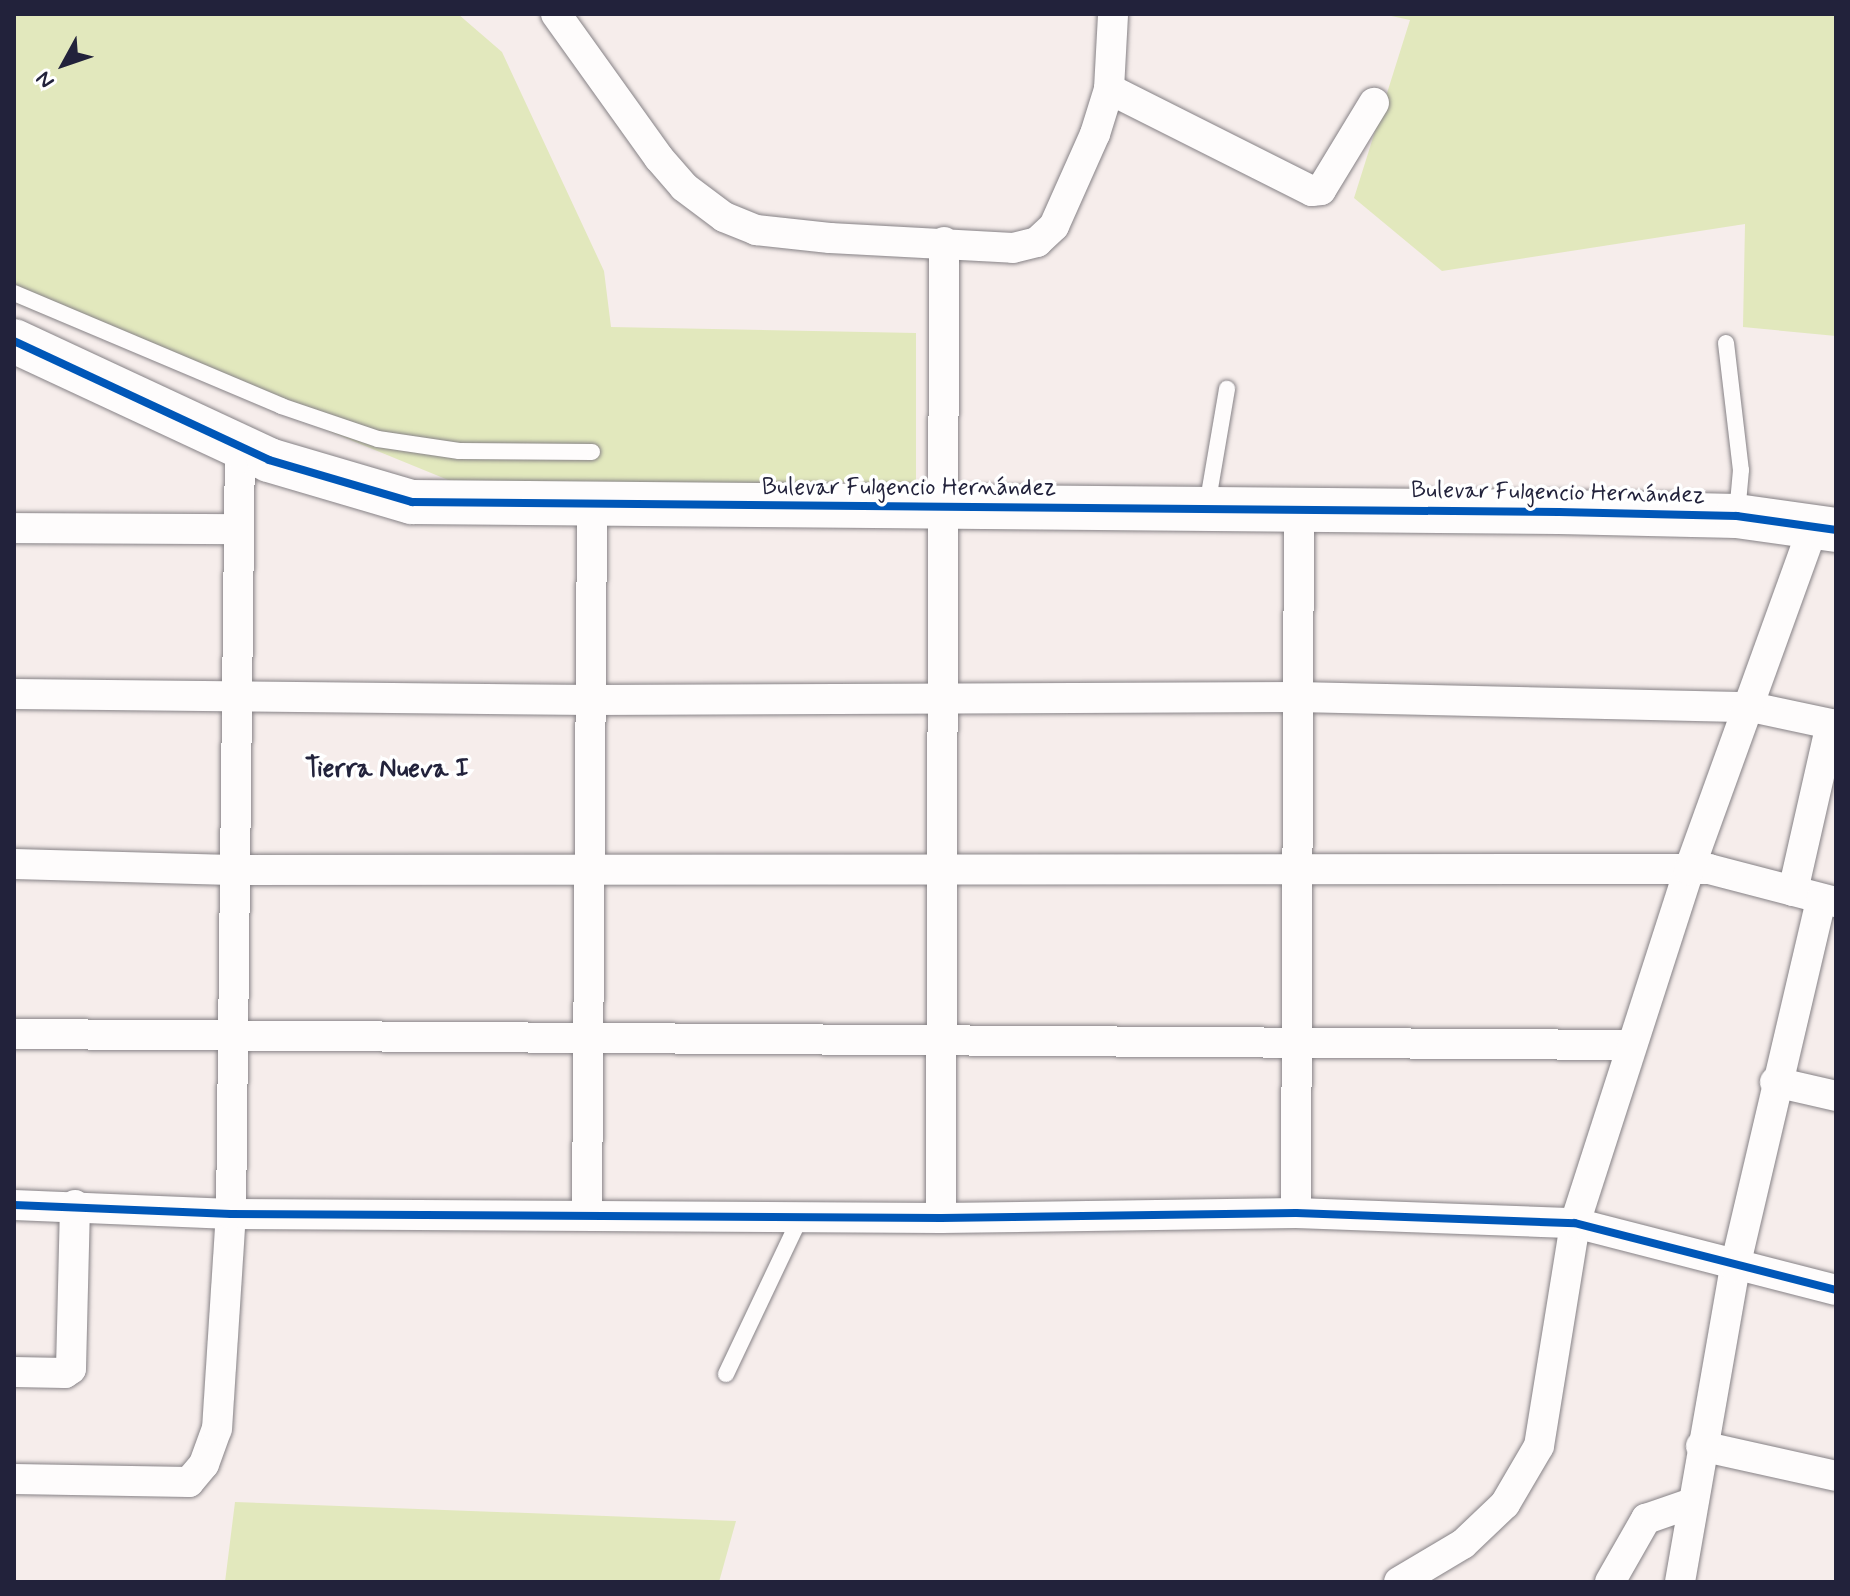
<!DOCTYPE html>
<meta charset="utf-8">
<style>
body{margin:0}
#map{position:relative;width:1850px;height:1596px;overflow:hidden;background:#f6edeb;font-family:Mynerve,sans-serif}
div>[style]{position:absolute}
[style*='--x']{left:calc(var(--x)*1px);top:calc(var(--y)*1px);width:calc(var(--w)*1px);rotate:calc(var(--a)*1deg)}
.green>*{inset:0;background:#e2e8bd}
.roads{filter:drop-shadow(0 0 2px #868286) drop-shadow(0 0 2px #868286)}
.lane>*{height:16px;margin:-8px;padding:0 8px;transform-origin:8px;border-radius:8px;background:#fefcfc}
.street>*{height:30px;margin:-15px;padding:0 15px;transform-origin:15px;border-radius:15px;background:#fefcfc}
.secondary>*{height:44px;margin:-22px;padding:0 22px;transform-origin:22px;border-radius:22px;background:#fefcfc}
.cycleway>*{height:8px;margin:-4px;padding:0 4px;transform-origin:4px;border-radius:4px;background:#0057b8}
span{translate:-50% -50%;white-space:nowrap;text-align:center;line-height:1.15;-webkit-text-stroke:7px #fff;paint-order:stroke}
.street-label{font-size:24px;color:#22223b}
.neighbourhood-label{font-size:26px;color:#22223b;font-weight:700}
.frame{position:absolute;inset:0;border:16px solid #22223b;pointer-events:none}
.north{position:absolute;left:24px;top:24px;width:80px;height:80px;-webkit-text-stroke:6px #fff;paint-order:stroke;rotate:230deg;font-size:22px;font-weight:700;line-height:32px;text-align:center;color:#22223b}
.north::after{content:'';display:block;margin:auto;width:28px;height:36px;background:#22223b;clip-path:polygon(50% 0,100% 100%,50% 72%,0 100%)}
</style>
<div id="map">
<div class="green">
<i style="clip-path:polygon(14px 14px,458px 14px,502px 52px,604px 271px,611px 327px,916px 333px,916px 482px,458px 484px,14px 302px)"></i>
<i style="clip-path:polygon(1382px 14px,1836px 14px,1836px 336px,1743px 327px,1745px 224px,1442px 271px,1354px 198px,1410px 20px)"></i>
<i style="clip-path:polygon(235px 1502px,736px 1521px,719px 1582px,225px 1582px)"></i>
</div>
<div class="roads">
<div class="lane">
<i style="--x:14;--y:293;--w:290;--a:22.9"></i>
<i style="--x:281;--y:406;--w:102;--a:18.8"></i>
<i style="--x:378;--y:439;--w:82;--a:8.4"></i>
<i style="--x:459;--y:451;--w:133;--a:0.4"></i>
<i style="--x:1726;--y:343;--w:128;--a:83.3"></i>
<i style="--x:1741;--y:470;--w:44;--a:95.2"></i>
<i style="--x:1207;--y:506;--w:119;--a:-80.3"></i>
<i style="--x:726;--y:1374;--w:175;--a:-64.6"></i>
</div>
<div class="street">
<i style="--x:556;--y:14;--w:177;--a:54.4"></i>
<i style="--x:659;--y:158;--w:38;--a:49"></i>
<i style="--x:684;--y:187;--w:50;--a:36.9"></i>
<i style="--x:724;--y:217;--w:35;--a:22"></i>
<i style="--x:756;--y:230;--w:74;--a:6.2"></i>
<i style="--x:830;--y:238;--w:183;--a:3.1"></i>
<i style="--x:1013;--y:248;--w:25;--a:-14"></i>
<i style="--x:1037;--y:242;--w:23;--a:-43"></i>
<i style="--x:1054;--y:226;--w:101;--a:-66"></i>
<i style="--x:1095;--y:134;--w:47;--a:-72.7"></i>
<i style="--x:1109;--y:89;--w:75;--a:-86.9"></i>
<i style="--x:1109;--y:89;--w:227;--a:26.7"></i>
<i style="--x:1312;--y:191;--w:9;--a:-6"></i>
<i style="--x:1321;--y:190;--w:102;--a:-58.7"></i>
<i style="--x:14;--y:528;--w:222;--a:0.3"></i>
<i style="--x:14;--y:694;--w:577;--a:0.6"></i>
<i style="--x:591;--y:700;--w:706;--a:-0.24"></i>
<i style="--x:1297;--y:697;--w:454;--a:1.3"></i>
<i style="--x:1751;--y:707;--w:87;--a:12"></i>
<i style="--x:14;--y:864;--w:218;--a:1.6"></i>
<i style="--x:232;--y:870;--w:1477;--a:-0.04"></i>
<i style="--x:1709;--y:869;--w:131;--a:14.6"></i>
<i style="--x:1793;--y:891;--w:171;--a:-77.2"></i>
<i style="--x:14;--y:1034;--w:1616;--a:0.39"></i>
<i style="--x:1775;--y:1082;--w:63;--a:12.9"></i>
<i style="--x:14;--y:1205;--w:217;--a:2.4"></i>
<i style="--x:231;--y:1214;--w:710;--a:0.32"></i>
<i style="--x:941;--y:1218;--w:355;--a:-0.8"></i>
<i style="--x:1296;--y:1213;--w:279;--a:2.1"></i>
<i style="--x:1575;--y:1223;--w:269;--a:14.4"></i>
<i style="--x:587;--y:1213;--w:707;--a:-89.59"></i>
<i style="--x:1296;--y:1213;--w:705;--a:-89.76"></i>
<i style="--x:941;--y:1218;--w:976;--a:-89.82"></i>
<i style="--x:14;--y:1372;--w:51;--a:1.1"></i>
<i style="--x:65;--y:1373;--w:7;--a:-34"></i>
<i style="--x:71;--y:1369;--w:164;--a:-88.6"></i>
<i style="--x:1701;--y:1446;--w:138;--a:12.5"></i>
<i style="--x:14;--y:1479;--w:175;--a:1"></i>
<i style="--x:189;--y:1482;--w:23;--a:-50"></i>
<i style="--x:204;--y:1464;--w:37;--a:-70"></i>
<i style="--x:217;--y:1429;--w:215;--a:-86.3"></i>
<i style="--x:231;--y:1214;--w:768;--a:-89.33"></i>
<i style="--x:1399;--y:1582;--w:74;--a:-30.7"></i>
<i style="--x:1463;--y:1544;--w:58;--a:-43.6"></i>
<i style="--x:1505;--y:1504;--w:67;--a:-59.6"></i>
<i style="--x:1539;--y:1446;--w:226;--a:-80.8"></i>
<i style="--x:1575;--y:1223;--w:371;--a:-72.1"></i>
<i style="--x:1689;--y:870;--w:368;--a:-70.1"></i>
<i style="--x:1610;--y:1582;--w:73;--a:-60.3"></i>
<i style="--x:1646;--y:1519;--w:49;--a:-19.2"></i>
<i style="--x:1680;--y:1582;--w:320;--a:-80.1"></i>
<i style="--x:1735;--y:1267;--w:378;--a:-76.8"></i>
</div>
<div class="secondary">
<i style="--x:14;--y:341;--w:281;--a:25"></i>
<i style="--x:269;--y:460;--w:149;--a:16.4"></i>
<i style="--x:412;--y:502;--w:1147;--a:0.5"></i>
<i style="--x:1559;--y:512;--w:178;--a:1.3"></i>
<i style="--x:1737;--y:516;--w:100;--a:8"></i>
</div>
</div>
<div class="cycleway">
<i style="--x:14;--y:341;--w:281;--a:25"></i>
<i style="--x:269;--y:460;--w:149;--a:16.4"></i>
<i style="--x:412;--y:502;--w:1147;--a:0.5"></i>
<i style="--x:1559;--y:512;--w:178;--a:1.3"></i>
<i style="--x:1737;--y:516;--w:100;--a:8"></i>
<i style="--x:14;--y:1205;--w:217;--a:2.4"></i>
<i style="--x:231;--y:1214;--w:710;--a:0.32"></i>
<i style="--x:941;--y:1218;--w:355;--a:-0.8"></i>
<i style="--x:1296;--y:1213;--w:279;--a:2.1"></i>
<i style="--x:1575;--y:1223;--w:269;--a:14.4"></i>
</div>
<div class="street-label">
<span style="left:909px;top:488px">Bulevar Fulgencio Hernández</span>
<span style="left:1558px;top:493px;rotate:1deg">Bulevar Fulgencio Hernández</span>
</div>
<div class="neighbourhood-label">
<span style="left:387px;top:770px">Tierra Nueva I</span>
</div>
<div class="frame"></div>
<div class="north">N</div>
</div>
